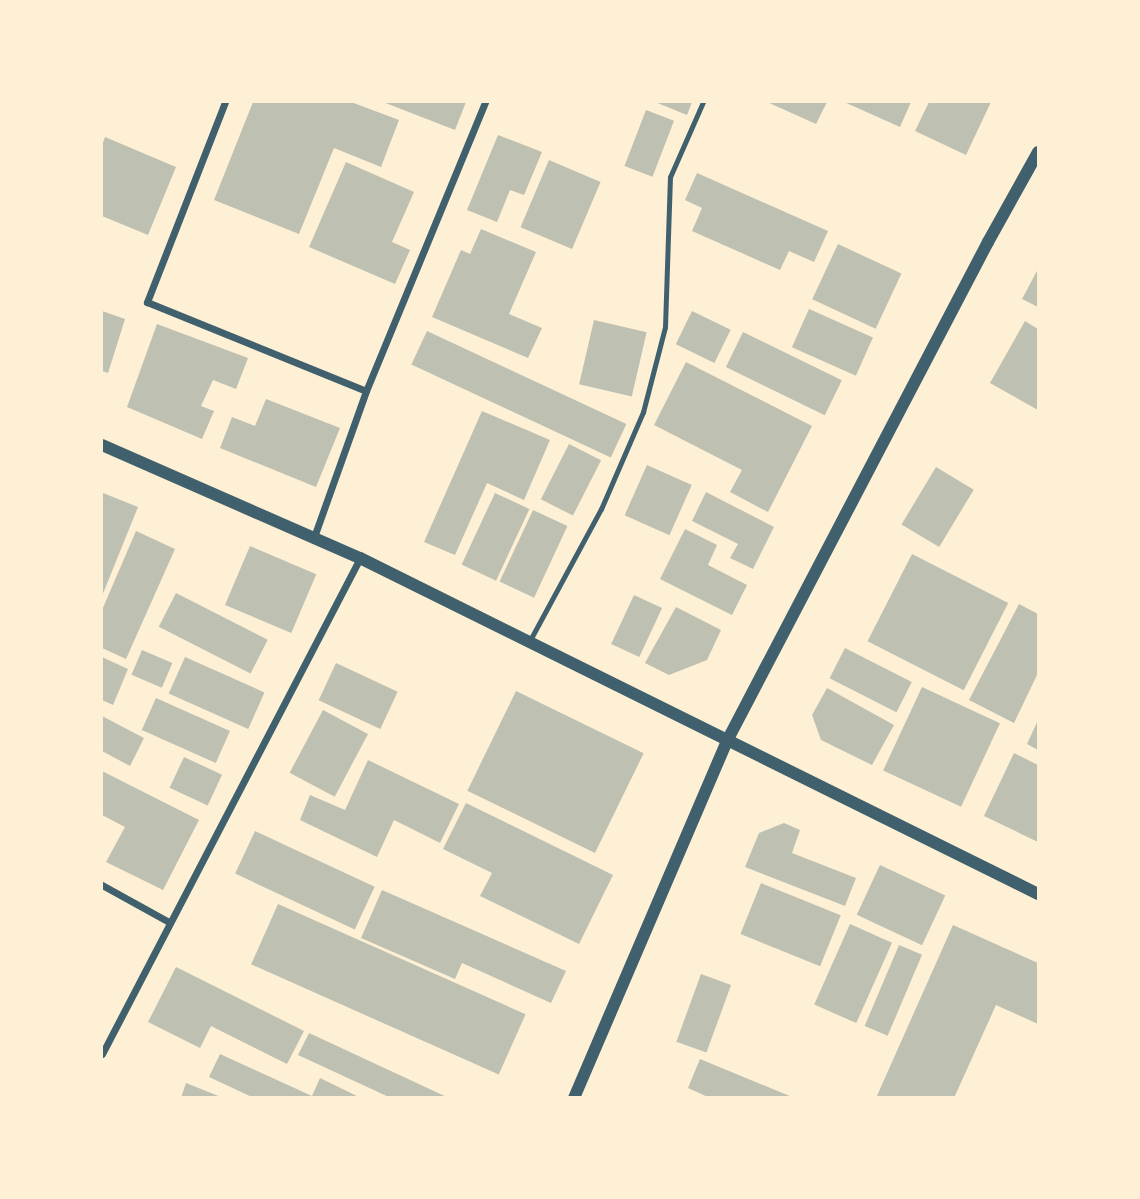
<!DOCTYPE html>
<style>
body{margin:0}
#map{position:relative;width:1140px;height:1199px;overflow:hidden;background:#fdf0d5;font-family:Bitter,serif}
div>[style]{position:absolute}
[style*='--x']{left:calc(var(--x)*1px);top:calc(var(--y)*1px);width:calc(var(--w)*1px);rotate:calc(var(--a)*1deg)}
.building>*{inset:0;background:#bec0b2;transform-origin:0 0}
.service>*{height:5px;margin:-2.5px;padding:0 2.5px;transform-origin:2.5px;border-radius:2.5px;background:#3f606c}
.minor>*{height:7px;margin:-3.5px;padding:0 3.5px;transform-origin:3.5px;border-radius:3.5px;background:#3f606c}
.tertiary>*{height:12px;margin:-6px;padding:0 6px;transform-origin:6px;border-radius:6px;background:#3f606c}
span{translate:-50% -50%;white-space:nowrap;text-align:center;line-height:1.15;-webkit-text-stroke:7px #fdf0d5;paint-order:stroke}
.frame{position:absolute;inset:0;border:103px solid #fdf0d5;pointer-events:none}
</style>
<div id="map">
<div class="building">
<i style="clip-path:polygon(253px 102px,351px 102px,399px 120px,381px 167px,334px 148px,299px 234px,214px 200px)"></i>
<i style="clip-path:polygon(383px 102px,466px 102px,455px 130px)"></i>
<i style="clip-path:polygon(655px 102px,692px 102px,687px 115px)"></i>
<i style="clip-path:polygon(767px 102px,827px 102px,816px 124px)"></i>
<i style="clip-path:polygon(844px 102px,911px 102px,900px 127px)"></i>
<i style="clip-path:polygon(929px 102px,991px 102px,966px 155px,915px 131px)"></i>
<i style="left:646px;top:110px;width:30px;height:60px;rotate:21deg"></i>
<i style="clip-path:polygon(498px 135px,542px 152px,524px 195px,510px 190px,497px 222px,467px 210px)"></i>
<i style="clip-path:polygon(105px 137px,176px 167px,148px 235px,102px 216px,102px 145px)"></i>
<i style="left:549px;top:160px;width:56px;height:73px;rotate:23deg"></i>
<i style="clip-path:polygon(346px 162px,414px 192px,392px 242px,410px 250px,395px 284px,309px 247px)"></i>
<i style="clip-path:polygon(697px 173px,828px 231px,814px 262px,789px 251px,780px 270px,692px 231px,702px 208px,685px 200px)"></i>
<i style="clip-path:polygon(481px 229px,536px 252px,509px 314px,542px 328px,528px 358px,432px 317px,461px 250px,470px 254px)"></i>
<i style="left:838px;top:244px;width:70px;height:61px;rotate:25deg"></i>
<i style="clip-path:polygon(1038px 269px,1038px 307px,1022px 299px)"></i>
<i style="left:809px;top:309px;width:70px;height:42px;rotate:24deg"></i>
<i style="clip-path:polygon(102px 311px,125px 319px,108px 373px,102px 371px)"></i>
<i style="left:692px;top:311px;width:43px;height:37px;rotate:26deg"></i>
<i style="left:594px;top:320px;width:54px;height:66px;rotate:13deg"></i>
<i style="clip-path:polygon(1025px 321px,1038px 329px,1038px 410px,990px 383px)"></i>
<i style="clip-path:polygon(157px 324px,248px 358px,236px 389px,213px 380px,201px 406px,214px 411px,202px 439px,127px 407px)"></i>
<i style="left:427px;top:331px;width:220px;height:37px;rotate:25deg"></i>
<i style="left:743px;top:332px;width:110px;height:39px;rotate:26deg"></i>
<i style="clip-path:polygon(686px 362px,812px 426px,768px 512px,730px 492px,742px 470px,654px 425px)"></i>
<i style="clip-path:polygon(266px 399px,340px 428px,316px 487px,220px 448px,232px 417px,255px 426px)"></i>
<i style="clip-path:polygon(482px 411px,550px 440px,524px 500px,487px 483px,455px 555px,424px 542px)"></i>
<i style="left:569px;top:444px;width:36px;height:62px;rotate:27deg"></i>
<i style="left:647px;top:465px;width:49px;height:55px;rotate:24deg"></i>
<i style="left:936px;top:467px;width:44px;height:67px;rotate:31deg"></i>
<i style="clip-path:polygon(706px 492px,774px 527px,753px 569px,730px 558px,738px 544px,692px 521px)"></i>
<i style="clip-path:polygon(103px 493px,138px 507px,102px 596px,102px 498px)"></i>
<i style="left:495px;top:493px;width:38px;height:79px;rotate:25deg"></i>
<i style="left:533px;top:510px;width:38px;height:79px;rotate:25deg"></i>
<i style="clip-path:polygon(685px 529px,717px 545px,708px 565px,747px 585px,732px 615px,660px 579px)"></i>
<i style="clip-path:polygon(136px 531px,175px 549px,126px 659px,102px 648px,102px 610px)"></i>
<i style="left:250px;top:546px;width:72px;height:64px;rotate:23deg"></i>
<i style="left:912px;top:554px;width:108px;height:98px;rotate:27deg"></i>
<i style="left:176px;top:593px;width:103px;height:38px;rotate:27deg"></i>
<i style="left:634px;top:595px;width:31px;height:54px;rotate:25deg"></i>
<i style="clip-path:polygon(1019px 604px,1038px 614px,1038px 673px,1014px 723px,969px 700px)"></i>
<i style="clip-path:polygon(676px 607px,721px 630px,707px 660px,669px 675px,645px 663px)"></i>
<i style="left:845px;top:648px;width:75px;height:34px;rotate:27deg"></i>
<i style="left:142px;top:650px;width:33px;height:27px;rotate:23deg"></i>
<i style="clip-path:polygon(102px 657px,128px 669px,113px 705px,102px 700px)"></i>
<i style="left:185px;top:657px;width:87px;height:40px;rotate:24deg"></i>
<i style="left:336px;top:663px;width:68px;height:41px;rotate:25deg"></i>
<i style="left:922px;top:687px;width:86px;height:92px;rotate:25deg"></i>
<i style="clip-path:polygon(827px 688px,894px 725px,872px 765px,821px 740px,812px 715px)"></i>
<i style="left:516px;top:691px;width:142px;height:111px;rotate:26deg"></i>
<i style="left:156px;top:698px;width:81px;height:35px;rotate:24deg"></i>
<i style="left:323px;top:710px;width:51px;height:71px;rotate:28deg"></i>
<i style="clip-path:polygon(102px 716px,144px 738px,130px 766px,102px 751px)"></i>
<i style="clip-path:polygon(1038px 720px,1038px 750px,1027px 744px)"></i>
<i style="clip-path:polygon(1014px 753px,1038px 765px,1038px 842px,984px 816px)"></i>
<i style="left:184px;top:757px;width:42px;height:34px;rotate:25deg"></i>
<i style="clip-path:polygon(368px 760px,459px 804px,440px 843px,394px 820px,377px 857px,300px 820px,310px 795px,345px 810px)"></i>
<i style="clip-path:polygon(102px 771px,199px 820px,163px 890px,106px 862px,125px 827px,102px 815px)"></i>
<i style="clip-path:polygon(466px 803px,613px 875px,579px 944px,480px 896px,492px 873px,443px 849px)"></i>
<i style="clip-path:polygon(784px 823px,800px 830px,792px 853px,856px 878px,845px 906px,745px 867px,759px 833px)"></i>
<i style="left:255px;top:831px;width:132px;height:47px;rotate:25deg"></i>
<i style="left:880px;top:865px;width:72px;height:55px;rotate:25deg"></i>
<i style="left:761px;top:883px;width:86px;height:55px;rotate:22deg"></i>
<i style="clip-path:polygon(382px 890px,566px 971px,551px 1003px,462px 963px,455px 979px,361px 938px)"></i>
<i style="left:278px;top:904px;width:271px;height:66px;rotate:24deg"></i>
<i style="left:850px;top:924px;width:46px;height:88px;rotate:24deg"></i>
<i style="clip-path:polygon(953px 925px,1038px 963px,1038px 1024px,996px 1005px,954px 1098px,876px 1098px)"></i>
<i style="left:899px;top:945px;width:25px;height:88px;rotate:23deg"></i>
<i style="clip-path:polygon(176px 967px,304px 1031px,287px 1064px,211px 1026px,200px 1048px,148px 1022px)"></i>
<i style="left:701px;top:974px;width:32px;height:72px;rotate:20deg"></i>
<i style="clip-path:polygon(309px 1033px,449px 1098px,391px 1098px,298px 1055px)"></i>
<i style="clip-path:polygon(220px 1054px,312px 1096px,320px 1078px,361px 1098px,254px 1098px,209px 1077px)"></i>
<i style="clip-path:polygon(700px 1059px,792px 1097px,792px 1098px,710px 1098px,688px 1088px)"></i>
<i style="clip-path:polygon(186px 1083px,221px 1097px,221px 1098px,181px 1098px)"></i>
</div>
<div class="service">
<i style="--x:529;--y:642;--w:151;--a:-61.6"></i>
<i style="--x:601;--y:509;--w:106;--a:-66.6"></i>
<i style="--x:643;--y:412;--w:88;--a:-75.5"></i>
<i style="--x:665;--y:327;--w:150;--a:-88.1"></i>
<i style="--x:670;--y:177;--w:82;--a:-66.3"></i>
</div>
<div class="minor">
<i style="--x:225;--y:102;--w:215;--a:111.3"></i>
<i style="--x:147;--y:302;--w:236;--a:22.1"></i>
<i style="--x:314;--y:537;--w:155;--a:-70.4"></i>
<i style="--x:366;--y:391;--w:313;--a:-67.6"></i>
<i style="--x:102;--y:885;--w:77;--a:28.9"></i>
<i style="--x:102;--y:1054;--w:559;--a:-62.52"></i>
</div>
<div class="tertiary">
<i style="--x:102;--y:445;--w:282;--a:23.7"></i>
<i style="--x:360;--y:558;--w:757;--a:26.36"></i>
<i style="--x:574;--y:1098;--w:388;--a:-66.8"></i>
<i style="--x:727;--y:741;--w:563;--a:-62.39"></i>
<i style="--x:988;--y:242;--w:103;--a:-60.9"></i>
</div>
<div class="frame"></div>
</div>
